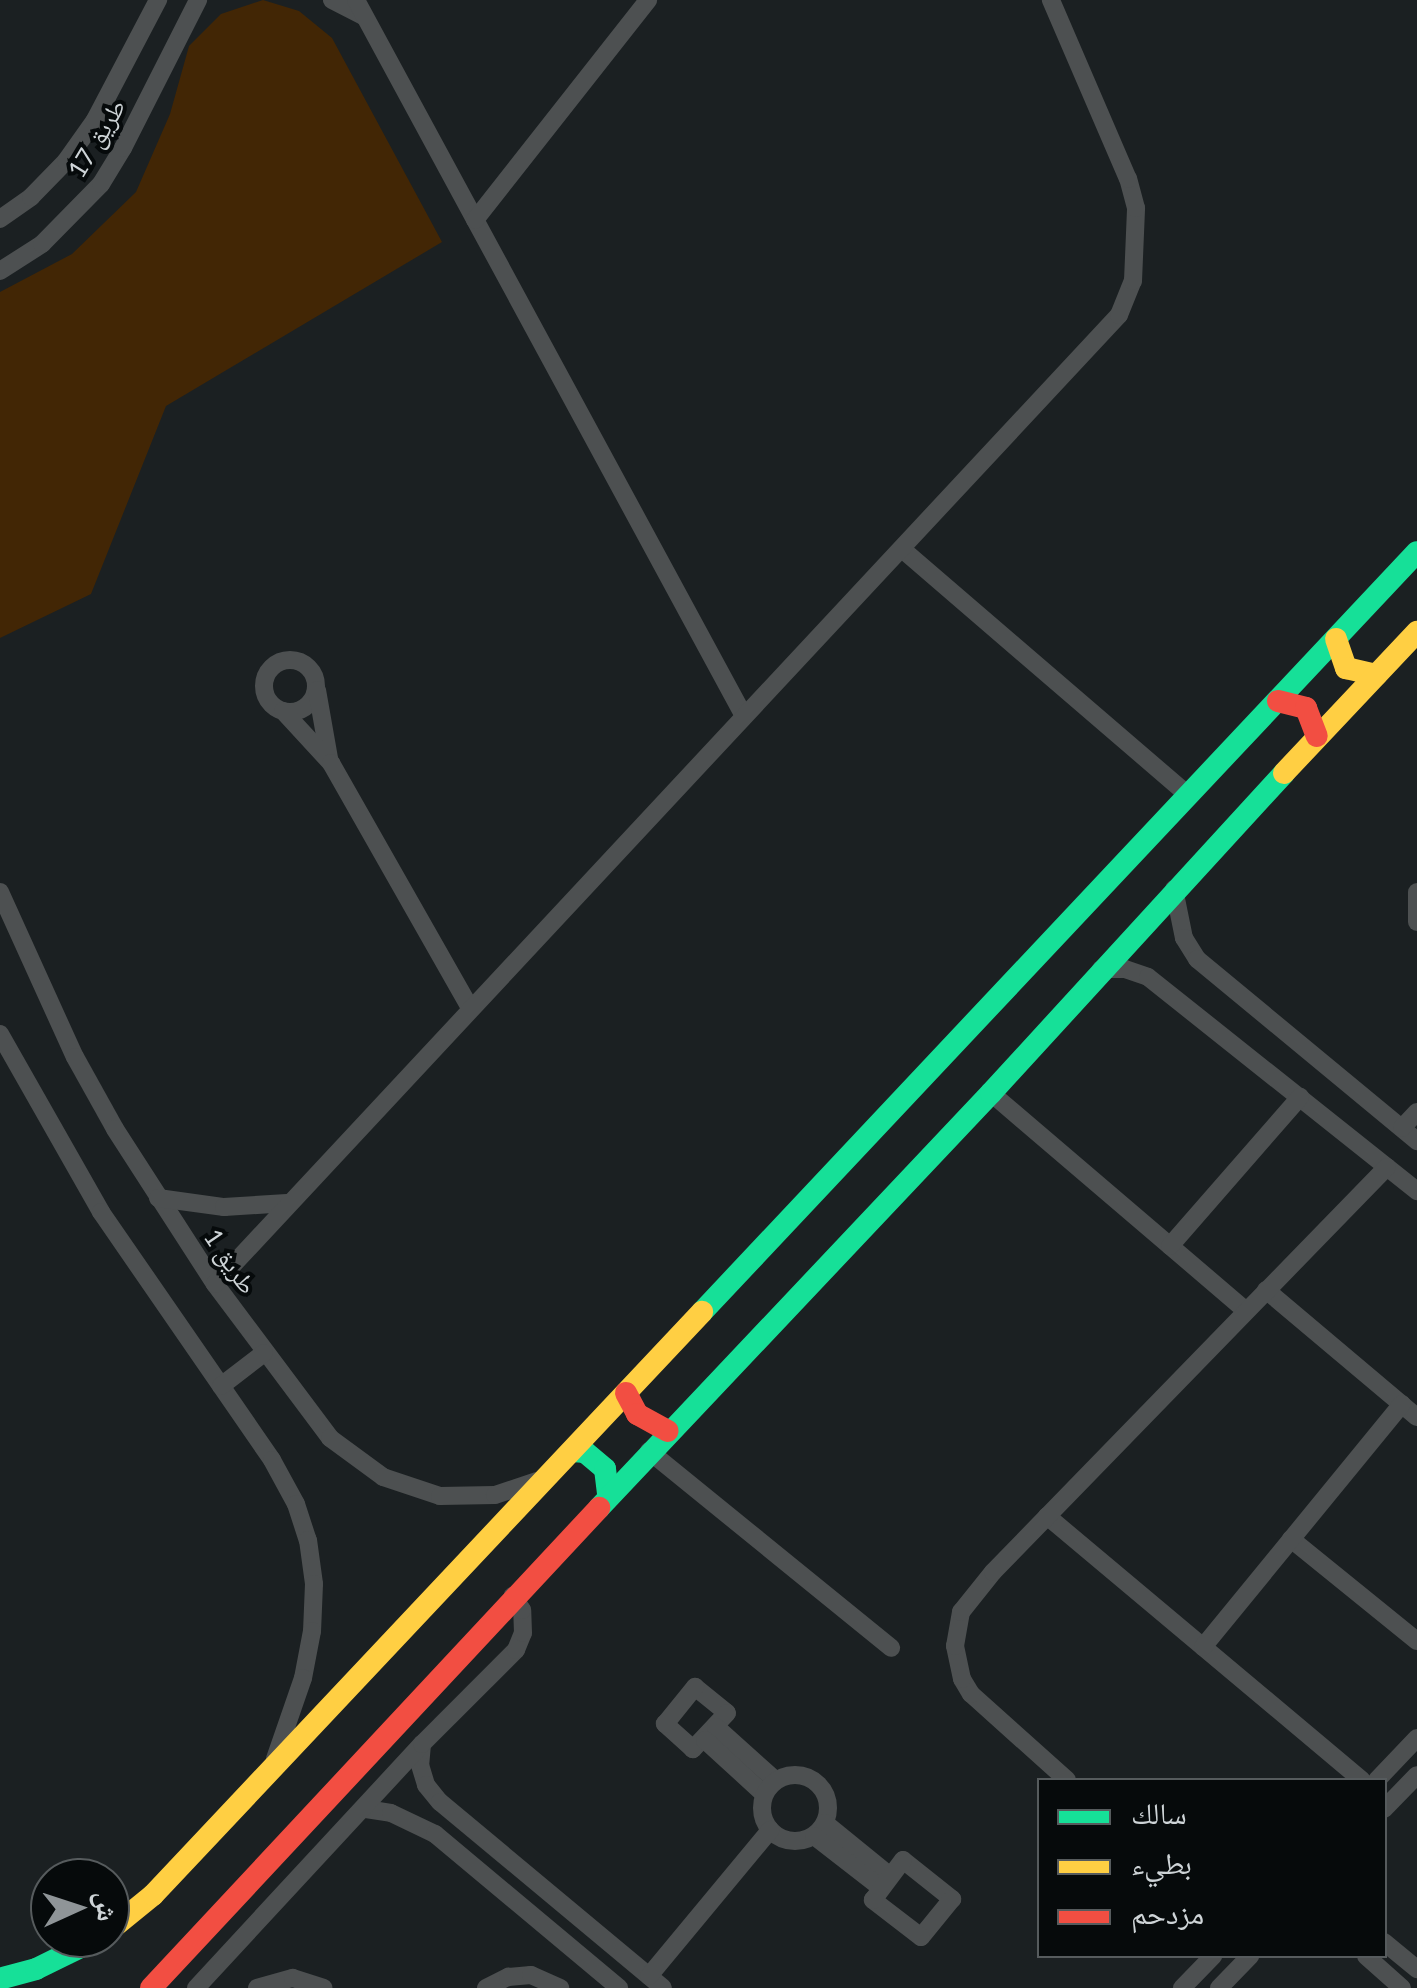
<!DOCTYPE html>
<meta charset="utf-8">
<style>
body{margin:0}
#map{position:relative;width:1417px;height:1988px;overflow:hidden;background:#1b2022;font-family:Lato,"Noto Naskh Arabic",sans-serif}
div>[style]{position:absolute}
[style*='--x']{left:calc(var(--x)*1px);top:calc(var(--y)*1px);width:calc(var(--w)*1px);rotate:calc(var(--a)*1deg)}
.green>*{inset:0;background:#422605}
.street>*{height:18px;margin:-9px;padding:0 9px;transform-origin:9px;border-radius:9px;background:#4d5051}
.street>.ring{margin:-9px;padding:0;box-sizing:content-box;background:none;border:18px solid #4d5051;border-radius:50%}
.fast>*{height:22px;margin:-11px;padding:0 11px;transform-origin:11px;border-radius:11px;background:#16e098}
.slow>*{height:22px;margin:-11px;padding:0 11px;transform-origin:11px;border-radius:11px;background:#ffcf43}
.jam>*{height:22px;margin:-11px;padding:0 11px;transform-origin:11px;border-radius:11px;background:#f24e42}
span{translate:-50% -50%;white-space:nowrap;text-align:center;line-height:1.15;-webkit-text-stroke:8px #060a0b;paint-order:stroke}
.street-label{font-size:25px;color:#ced4d7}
.legend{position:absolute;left:1037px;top:1778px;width:350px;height:180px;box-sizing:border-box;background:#060a0b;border:2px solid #565b5d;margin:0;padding:12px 18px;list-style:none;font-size:30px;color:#ced4d7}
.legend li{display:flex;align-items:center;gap:20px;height:50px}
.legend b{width:50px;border:2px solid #565b5d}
.north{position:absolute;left:30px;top:1858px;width:100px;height:100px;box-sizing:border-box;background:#060a0b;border:2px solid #565b5d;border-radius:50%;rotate:87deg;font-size:28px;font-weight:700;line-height:40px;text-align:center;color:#ced4d7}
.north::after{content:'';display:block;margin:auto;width:35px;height:45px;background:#8f9598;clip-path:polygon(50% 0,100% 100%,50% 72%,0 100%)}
</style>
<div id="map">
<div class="green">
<i style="clip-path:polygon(263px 0,299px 11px,332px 38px,442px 242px,166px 406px,91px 594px,0 638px,0 292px,72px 254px,136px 192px,170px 114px,189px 46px,221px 14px)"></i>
</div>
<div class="street">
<i style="--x:332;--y:0;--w:35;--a:27"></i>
<i style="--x:356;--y:0;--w:814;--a:61.55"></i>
<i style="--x:0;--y:219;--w:38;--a:-35"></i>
<i style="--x:31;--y:197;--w:50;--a:-45.8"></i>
<i style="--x:66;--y:161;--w:50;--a:-54.7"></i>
<i style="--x:95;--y:120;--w:136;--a:-62.3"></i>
<i style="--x:475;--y:220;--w:280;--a:-51.8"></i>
<i style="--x:0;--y:271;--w:50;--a:-32.7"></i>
<i style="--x:42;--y:244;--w:84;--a:-45.5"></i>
<i style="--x:101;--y:184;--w:42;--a:-58.6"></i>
<i style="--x:123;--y:148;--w:166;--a:-63.1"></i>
<i style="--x:902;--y:549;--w:374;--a:40.7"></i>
<i class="ring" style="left:264px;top:660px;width:34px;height:34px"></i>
<i style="--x:317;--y:690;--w:69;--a:80"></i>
<i style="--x:283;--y:711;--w:71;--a:47.3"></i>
<i style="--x:331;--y:763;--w:282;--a:60.4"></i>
<i style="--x:1174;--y:889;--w:50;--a:78.5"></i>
<i style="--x:1184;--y:938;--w:25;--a:58"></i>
<i style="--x:1197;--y:959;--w:286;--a:39.6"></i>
<i style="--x:0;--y:892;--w:181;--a:65.6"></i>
<i style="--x:75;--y:1057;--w:82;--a:60.9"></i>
<i style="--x:115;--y:1129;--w:184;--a:57.2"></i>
<i style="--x:215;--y:1284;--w:192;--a:53.2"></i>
<i style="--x:330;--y:1438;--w:66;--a:36.3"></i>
<i style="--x:383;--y:1477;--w:60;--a:18.4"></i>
<i style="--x:440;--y:1496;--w:55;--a:-1"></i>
<i style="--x:495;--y:1495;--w:44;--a:-18.4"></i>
<i style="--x:1417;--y:892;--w:30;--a:90"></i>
<i style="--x:1101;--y:969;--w:24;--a:0"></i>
<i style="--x:1125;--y:969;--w:24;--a:19"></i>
<i style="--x:1148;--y:977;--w:344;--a:38.5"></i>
<i style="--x:0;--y:1034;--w:205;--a:60.4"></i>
<i style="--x:101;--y:1212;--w:301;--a:55.4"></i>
<i style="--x:272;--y:1460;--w:50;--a:61.4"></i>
<i style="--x:296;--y:1504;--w:38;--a:72"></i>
<i style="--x:308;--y:1540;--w:44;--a:82.2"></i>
<i style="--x:314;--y:1584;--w:47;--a:92.4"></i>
<i style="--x:312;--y:1631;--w:48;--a:100.8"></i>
<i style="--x:303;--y:1678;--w:86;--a:109.1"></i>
<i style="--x:991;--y:1093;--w:335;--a:40.5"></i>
<i style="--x:1402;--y:1128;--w:22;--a:-47"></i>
<i style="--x:158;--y:1198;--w:67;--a:7.8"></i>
<i style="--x:224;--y:1207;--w:63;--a:-3.6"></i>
<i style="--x:1170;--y:1246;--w:198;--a:-48.9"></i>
<i style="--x:215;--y:1284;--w:1325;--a:-46.99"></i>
<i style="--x:1119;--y:315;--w:37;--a:-68"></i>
<i style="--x:1133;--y:281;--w:73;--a:-87.6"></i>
<i style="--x:1136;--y:208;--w:30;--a:-105"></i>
<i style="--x:1128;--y:179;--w:195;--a:-113.3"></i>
<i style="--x:1266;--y:1290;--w:197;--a:40.1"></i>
<i style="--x:221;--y:1386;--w:54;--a:-37.5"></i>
<i style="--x:649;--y:1451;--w:312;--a:39.1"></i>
<i style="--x:1047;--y:1516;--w:411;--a:40"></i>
<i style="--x:1291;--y:1539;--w:162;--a:39"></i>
<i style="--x:1203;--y:1647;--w:314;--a:-50.7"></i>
<i style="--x:695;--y:1687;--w:41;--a:39.1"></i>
<i style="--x:727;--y:1713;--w:50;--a:133.4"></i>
<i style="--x:693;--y:1749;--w:38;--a:-138"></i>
<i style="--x:665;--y:1724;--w:48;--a:-51"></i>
<i style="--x:716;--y:1727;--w:79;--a:41.9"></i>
<i style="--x:705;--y:1740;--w:80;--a:42.5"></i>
<i style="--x:422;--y:1744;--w:21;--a:95"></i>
<i style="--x:420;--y:1765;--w:21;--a:73"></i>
<i style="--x:426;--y:1785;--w:22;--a:51"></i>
<i style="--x:440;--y:1802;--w:290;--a:39.8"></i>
<i class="ring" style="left:762px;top:1775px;width:48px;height:48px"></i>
<i style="--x:1067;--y:1780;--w:129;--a:-138.1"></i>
<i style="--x:971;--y:1694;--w:17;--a:-121"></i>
<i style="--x:962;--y:1679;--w:34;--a:-102"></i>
<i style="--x:955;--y:1646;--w:35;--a:-80"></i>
<i style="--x:961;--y:1612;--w:51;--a:-51.3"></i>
<i style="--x:993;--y:1572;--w:565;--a:-45.79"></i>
<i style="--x:1377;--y:1780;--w:58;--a:-46.4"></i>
<i style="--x:366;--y:1809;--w:25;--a:9"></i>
<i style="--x:391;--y:1813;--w:49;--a:25.5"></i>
<i style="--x:435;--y:1834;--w:240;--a:39.9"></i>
<i style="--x:1384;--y:1809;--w:47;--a:-45.9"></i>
<i style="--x:825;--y:1823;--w:82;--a:39.1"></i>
<i style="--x:814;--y:1836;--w:83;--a:37.7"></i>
<i style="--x:903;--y:1860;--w:63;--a:38.5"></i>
<i style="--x:952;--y:1899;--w:49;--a:129.2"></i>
<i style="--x:921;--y:1937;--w:61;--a:-142.4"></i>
<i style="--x:873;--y:1900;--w:50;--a:-53.1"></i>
<i style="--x:1384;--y:1942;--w:43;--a:39.3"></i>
<i style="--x:1366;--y:1956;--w:48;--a:41.6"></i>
<i style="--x:649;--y:1976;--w:190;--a:-50.3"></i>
<i style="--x:196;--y:1988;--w:333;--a:-47.2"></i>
<i style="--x:422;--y:1744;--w:133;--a:-45"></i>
<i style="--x:516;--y:1650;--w:18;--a:-68"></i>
<i style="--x:523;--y:1633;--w:23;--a:-92"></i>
<i style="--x:522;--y:1610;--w:17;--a:-123"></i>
<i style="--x:257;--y:1988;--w:37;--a:-16"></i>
<i style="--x:293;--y:1978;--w:32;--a:18"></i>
<i style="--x:486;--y:1988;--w:25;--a:-27"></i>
<i style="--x:508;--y:1977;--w:23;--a:-5"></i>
<i style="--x:531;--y:1975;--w:32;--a:24"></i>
<i style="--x:1182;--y:1988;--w:45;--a:-45.9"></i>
<i style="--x:1219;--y:1988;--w:45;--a:-45.9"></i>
</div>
<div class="fast">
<i style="--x:702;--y:1312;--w:1043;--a:-46.75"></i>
<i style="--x:572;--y:1451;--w:13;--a:4"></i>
<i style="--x:585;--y:1452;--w:26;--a:40"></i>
<i style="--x:605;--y:1469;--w:26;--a:83"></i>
<i style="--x:599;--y:1508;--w:571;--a:-46.63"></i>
<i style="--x:991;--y:1093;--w:434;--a:-47.5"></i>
<i style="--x:3;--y:1978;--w:34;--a:-15"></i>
<i style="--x:36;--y:1969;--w:70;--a:-26.2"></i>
</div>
<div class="slow">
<i style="--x:1336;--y:639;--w:31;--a:71"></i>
<i style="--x:1346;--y:668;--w:31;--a:13"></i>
<i style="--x:1284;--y:773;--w:194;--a:-46.7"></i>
<i style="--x:110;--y:1930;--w:55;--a:-39.1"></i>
<i style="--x:153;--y:1895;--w:801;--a:-46.72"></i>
</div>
<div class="jam">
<i style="--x:1278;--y:701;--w:29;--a:14"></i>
<i style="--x:1306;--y:708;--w:30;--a:69"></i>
<i style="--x:626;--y:1393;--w:24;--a:62"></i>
<i style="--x:637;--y:1414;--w:35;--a:29"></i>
<i style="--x:151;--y:1988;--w:657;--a:-46.97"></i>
</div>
<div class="street-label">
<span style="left:96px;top:138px;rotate:-59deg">طريق 17</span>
<span style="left:231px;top:1261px;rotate:56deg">طريق 1</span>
</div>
<ul class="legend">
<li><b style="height:12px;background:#16e098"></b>سالك</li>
<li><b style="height:12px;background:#ffcf43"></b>بطيء</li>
<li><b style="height:12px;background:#f24e42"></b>مزدحم</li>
</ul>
<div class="north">ش</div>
</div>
